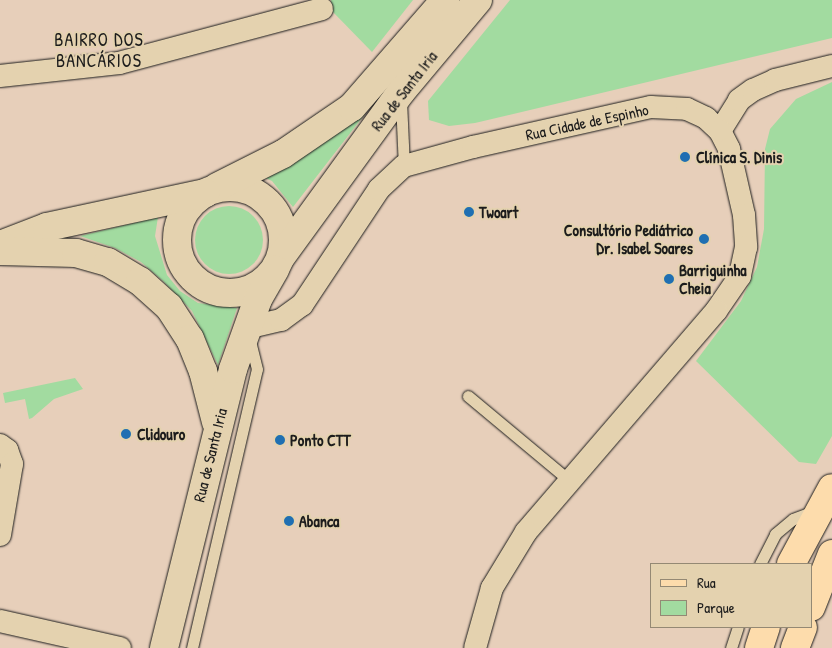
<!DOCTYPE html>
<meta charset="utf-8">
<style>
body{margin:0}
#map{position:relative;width:832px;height:648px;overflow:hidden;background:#e7cfba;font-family:"Patrick Hand",sans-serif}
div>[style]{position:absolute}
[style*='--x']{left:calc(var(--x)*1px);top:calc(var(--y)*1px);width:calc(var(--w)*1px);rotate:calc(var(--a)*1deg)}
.green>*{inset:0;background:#a2dba0}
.round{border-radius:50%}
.roads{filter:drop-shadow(0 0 1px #1c1c1c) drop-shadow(0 0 1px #1c1c1c)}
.service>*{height:11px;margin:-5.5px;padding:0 5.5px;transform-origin:5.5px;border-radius:5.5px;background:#e4d2af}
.minor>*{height:22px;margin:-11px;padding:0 11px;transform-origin:11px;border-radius:11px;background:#e4d2af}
.secondary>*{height:28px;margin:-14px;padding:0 14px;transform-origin:14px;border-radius:14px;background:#e4d2af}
.secondary>.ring{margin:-14px;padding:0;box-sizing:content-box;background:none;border:28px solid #e4d2af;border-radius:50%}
.primary>*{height:28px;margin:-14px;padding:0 14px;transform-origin:14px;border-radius:14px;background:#fddcac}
.dots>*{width:14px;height:14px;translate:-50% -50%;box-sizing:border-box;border:2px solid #e4d2af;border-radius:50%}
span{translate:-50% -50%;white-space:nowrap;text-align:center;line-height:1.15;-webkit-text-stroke:4px #e4d2af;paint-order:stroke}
.street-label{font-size:16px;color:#1c1c1c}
.poi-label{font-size:16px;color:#1c1c1c;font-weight:700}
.left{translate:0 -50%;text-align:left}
.right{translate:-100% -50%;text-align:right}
.neighbourhood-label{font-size:18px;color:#1c1c1c;letter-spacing:1px}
.legend{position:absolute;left:650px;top:563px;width:162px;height:65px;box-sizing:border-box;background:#e4d2af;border:1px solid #948974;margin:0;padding:6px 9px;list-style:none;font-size:15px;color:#1c1c1c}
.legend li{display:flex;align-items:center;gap:10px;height:25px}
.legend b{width:25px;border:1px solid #948974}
</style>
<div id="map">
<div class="green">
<i style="clip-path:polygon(331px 0,413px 0,372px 52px,332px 11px)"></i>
<i style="clip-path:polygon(510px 0,832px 0,832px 38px,475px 123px,449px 126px,429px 120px,428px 101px)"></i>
<i style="clip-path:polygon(832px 82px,832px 436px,816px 464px,799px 462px,696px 361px,741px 301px,757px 267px,764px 229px,765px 149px,770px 129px,796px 99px)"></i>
<i style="clip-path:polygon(368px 110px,293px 207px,272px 181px,261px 176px,341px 130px)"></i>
<i class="round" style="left:195px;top:206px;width:68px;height:68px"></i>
<i style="clip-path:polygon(158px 217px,155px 236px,167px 275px,180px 291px,198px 303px,237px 308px,218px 365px,192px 311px,163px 281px,141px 262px,115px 248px,80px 236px)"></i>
<i style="clip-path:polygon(75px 378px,83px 389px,54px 399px,32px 418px,29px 419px,25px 399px,5px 403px,3px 393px)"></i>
</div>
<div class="roads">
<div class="service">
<i style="--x:401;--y:101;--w:65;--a:87.4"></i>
<i style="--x:468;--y:396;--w:133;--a:39.8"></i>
<i style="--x:760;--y:564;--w:34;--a:-63"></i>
<i style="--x:775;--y:534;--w:23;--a:-40"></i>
<i style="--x:793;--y:519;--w:25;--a:-21"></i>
<i style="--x:192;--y:648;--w:286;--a:-76.9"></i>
<i style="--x:257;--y:369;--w:32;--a:-104"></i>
<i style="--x:731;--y:648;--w:22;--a:-72"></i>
</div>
<div class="minor">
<i style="--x:0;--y:76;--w:120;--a:-6.2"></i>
<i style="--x:119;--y:63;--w:210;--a:-14.9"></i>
<i style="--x:720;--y:131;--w:36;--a:-58"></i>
<i style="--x:739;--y:100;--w:17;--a:-36"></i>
<i style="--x:753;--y:90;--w:24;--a:-24"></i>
<i style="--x:775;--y:80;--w:59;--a:-13.8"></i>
<i style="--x:246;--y:328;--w:36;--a:-13"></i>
<i style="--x:281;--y:320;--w:26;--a:-36"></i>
<i style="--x:302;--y:305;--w:139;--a:-56.4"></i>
<i style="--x:379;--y:189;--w:34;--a:-43"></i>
<i style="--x:404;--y:166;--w:72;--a:-15.4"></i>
<i style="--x:473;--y:147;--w:182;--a:-12.7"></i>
<i style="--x:651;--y:107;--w:36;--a:3"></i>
<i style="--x:687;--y:109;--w:21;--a:25"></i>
<i style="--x:706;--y:118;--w:19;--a:43"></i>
<i style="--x:720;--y:131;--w:20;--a:63"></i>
<i style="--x:729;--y:149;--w:68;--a:77.2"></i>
<i style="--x:744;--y:215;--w:32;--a:86"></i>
<i style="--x:746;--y:247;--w:30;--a:102"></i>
<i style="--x:740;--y:276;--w:42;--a:124.4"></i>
<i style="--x:716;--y:311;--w:291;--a:130.7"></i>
<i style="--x:526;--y:532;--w:66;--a:121.3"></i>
<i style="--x:492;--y:588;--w:62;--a:105.8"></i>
<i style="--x:0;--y:445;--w:9;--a:36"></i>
<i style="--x:7;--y:450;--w:15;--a:70"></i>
<i style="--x:12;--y:464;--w:72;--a:99.6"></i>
<i style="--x:0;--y:621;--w:123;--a:12.7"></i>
</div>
<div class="secondary">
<i class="ring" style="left:177px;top:187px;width:78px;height:78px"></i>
<i style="--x:217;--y:187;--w:74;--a:-26.6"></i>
<i style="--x:283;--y:154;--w:83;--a:-34.3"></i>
<i style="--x:352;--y:107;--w:142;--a:-49"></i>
<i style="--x:0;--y:245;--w:50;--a:-21"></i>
<i style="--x:47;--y:227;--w:162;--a:-12.1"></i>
<i style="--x:0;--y:251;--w:76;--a:1.5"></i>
<i style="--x:76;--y:253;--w:33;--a:16"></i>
<i style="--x:108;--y:262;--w:37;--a:31"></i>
<i style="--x:140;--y:281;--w:39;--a:42"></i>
<i style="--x:169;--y:307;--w:38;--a:57"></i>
<i style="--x:190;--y:339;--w:35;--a:68"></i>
<i style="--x:203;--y:371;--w:53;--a:75.7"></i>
<i style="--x:281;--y:257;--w:204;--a:-54"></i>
<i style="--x:401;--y:92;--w:120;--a:-50.1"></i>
<i style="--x:164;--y:648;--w:287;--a:-76.1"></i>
<i style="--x:233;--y:369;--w:74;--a:-70.3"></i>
<i style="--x:258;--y:299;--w:34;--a:-60"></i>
</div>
<div class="primary">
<i style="--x:791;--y:564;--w:86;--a:-61.7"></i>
<i style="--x:811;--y:607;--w:57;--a:-68.4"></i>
<i style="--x:759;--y:648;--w:22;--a:-72"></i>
<i style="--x:795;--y:648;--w:22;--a:-69"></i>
</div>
</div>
<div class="dots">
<i style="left:685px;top:157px;background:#1f6fb2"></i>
<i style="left:469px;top:212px;background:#1f6fb2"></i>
<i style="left:704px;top:239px;background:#1f6fb2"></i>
<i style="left:669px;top:279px;background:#1f6fb2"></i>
<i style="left:126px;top:434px;background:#1f6fb2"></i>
<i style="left:280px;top:440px;background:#1f6fb2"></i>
<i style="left:289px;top:521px;background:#1f6fb2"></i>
</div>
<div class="street-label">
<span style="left:404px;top:91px;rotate:-52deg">Rua de Santa Iria</span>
<span style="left:587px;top:122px;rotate:-12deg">Rua Cidade de Espinho</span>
<span style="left:210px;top:455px;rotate:-76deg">Rua de Santa Iria</span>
</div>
<div class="poi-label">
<span class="left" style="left:696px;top:157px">Clínica S. Dinis</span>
<span class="left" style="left:479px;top:212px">Twoart</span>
<span class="right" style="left:693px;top:239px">Consultório Pediátrico<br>Dr. Isabel Soares</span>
<span class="left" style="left:679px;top:279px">Barriguinha<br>Cheia</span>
<span class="left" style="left:137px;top:434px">Clidouro</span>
<span class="left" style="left:290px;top:440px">Ponto CTT</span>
<span class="left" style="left:299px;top:521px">Abanca</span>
</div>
<div class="neighbourhood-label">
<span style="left:99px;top:51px">BAIRRO DOS<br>BANCÁRIOS</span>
</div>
<ul class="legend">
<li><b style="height:6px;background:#fddcac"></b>Rua</li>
<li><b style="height:14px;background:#a2dba0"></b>Parque</li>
</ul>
</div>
